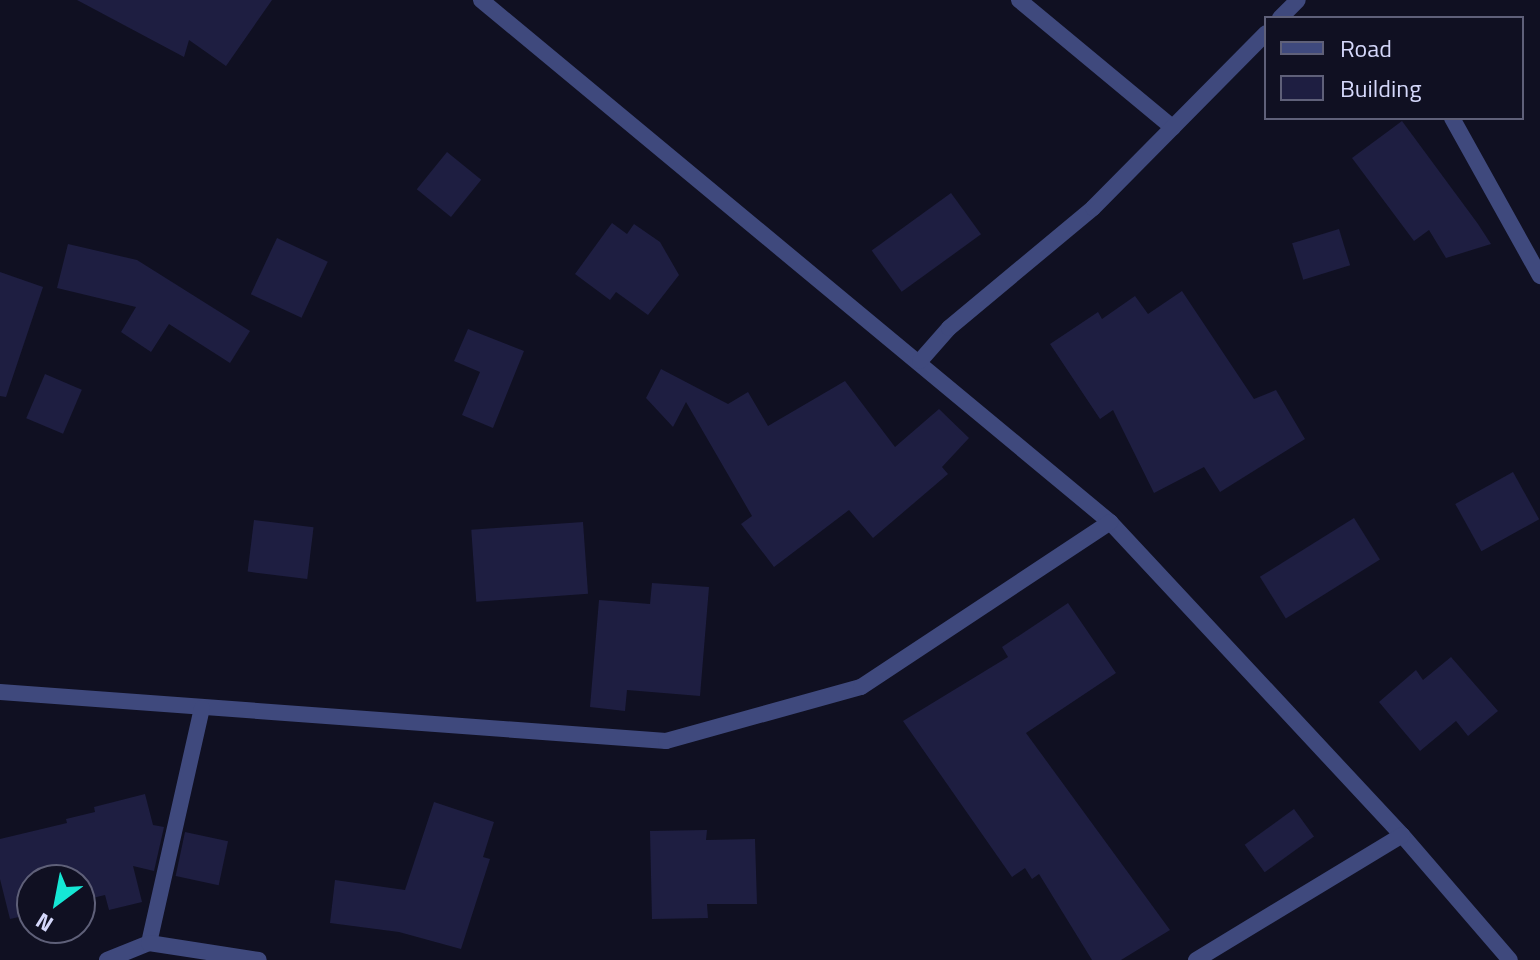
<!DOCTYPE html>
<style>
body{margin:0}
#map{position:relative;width:1540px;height:960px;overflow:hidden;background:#101022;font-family:"Titillium Web",sans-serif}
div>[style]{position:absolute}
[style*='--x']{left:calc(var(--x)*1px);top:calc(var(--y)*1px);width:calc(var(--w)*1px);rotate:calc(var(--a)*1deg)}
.building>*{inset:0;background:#1e1e41;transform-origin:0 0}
.service>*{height:16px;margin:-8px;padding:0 8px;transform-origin:8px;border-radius:8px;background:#3f497d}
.minor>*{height:16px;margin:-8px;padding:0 8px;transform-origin:8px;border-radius:8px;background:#3f497d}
span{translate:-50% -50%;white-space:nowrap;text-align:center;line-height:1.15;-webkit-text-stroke:7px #101022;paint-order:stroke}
.legend{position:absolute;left:1264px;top:16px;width:260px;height:104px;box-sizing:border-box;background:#101022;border:2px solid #5f6079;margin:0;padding:10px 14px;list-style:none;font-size:24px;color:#d5d8fb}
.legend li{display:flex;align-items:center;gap:16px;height:40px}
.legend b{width:40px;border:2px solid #5f6079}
.north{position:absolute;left:16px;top:864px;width:80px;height:80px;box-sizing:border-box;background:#101022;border:2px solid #5f6079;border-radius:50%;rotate:212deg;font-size:22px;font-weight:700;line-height:32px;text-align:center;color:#d5d8fb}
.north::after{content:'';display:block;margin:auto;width:28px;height:36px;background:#15e7d5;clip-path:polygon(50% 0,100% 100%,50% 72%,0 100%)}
</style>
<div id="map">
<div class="building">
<i style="clip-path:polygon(77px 0,272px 0,226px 66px,189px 40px,184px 57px)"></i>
<i style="clip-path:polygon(1402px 121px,1478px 224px,1491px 244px,1446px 258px,1429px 230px,1414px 241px,1352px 158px)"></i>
<i style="left:447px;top:152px;width:44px;height:48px;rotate:39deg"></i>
<i style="left:951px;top:193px;width:51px;height:98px;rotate:54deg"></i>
<i style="clip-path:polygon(612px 223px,627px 234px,634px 224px,660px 242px,679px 275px,648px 315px,616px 292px,610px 300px,575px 274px)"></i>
<i style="left:1339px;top:229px;width:38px;height:49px;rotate:73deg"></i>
<i style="left:277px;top:238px;width:56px;height:62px;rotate:25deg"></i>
<i style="clip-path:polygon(68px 244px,137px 260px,250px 331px,230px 363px,169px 324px,151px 352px,121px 332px,136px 307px,57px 288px)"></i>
<i style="clip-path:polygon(0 272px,43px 287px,6px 397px,0 396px)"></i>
<i style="clip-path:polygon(1182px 291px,1254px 399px,1276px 390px,1305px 439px,1220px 492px,1204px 467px,1154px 493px,1113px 410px,1100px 419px,1050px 344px,1098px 312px,1102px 319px,1135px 296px,1148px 314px)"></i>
<i style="clip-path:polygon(468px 329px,524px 351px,493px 428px,462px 415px,480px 372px,454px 361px)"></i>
<i style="clip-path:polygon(661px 369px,728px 404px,748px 392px,768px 426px,845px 381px,895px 447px,939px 409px,969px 438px,942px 467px,948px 474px,873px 538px,849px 510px,774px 567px,741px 524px,752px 516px,686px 402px,673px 427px,646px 398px)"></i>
<i style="left:45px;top:374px;width:40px;height:48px;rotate:23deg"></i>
<i style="left:1513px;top:472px;width:54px;height:66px;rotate:61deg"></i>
<i style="left:1354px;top:518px;width:49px;height:111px;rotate:58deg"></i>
<i style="left:254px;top:520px;width:60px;height:52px;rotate:7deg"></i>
<i style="left:583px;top:522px;width:72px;height:112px;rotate:86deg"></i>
<i style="clip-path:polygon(652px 583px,709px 587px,700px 696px,627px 690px,625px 711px,590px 707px,599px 600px,650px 604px)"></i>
<i style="clip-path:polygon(1068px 603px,1116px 673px,1026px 733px,1170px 930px,1121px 960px,1092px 960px,1039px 874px,1032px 879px,1025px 868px,1012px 877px,903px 721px,1008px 657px,1002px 647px)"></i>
<i style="clip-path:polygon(1451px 657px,1498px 711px,1468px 736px,1456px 721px,1420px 751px,1379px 702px,1416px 670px,1423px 680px)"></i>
<i style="clip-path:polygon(145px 794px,153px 825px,164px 827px,154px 871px,133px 866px,142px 902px,109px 910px,105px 895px,80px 901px,80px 880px,32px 880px,32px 914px,10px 919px,0 879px,0 839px,67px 823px,66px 819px,95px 812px,94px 807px)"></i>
<i style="clip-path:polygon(434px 802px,494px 822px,483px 857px,490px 859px,461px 949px,399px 932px,330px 923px,335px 880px,405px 890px)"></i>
<i style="left:1294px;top:809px;width:34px;height:61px;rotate:54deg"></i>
<i style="clip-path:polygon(707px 830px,706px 840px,755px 839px,757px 904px,707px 904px,708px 918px,652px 919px,650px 831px)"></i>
<i style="left:185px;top:832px;width:44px;height:45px;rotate:12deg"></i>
</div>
<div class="service">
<i style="--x:1452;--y:118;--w:181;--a:60.9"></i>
</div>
<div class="minor">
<i style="--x:481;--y:0;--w:817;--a:39.69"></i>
<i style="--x:1110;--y:522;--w:428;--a:47"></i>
<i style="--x:1402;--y:835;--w:165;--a:49.2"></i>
<i style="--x:1019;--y:0;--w:200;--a:39.7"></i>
<i style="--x:1280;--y:18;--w:25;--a:-45"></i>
<i style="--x:920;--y:361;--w:44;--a:-48.7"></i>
<i style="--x:949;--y:328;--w:187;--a:-39.8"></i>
<i style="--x:1093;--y:208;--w:246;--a:-45.3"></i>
<i style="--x:0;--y:692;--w:668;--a:4.21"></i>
<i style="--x:666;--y:741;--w:202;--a:-15.5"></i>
<i style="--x:861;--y:687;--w:299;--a:-33.5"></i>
<i style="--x:149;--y:943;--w:241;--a:-77.3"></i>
<i style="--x:107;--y:960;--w:45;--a:-22"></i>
<i style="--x:149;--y:943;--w:111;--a:8.8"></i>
<i style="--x:1196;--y:960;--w:241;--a:-31.2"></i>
</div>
<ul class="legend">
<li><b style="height:10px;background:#3f497d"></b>Road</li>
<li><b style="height:22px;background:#1e1e41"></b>Building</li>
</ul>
<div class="north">N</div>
</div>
